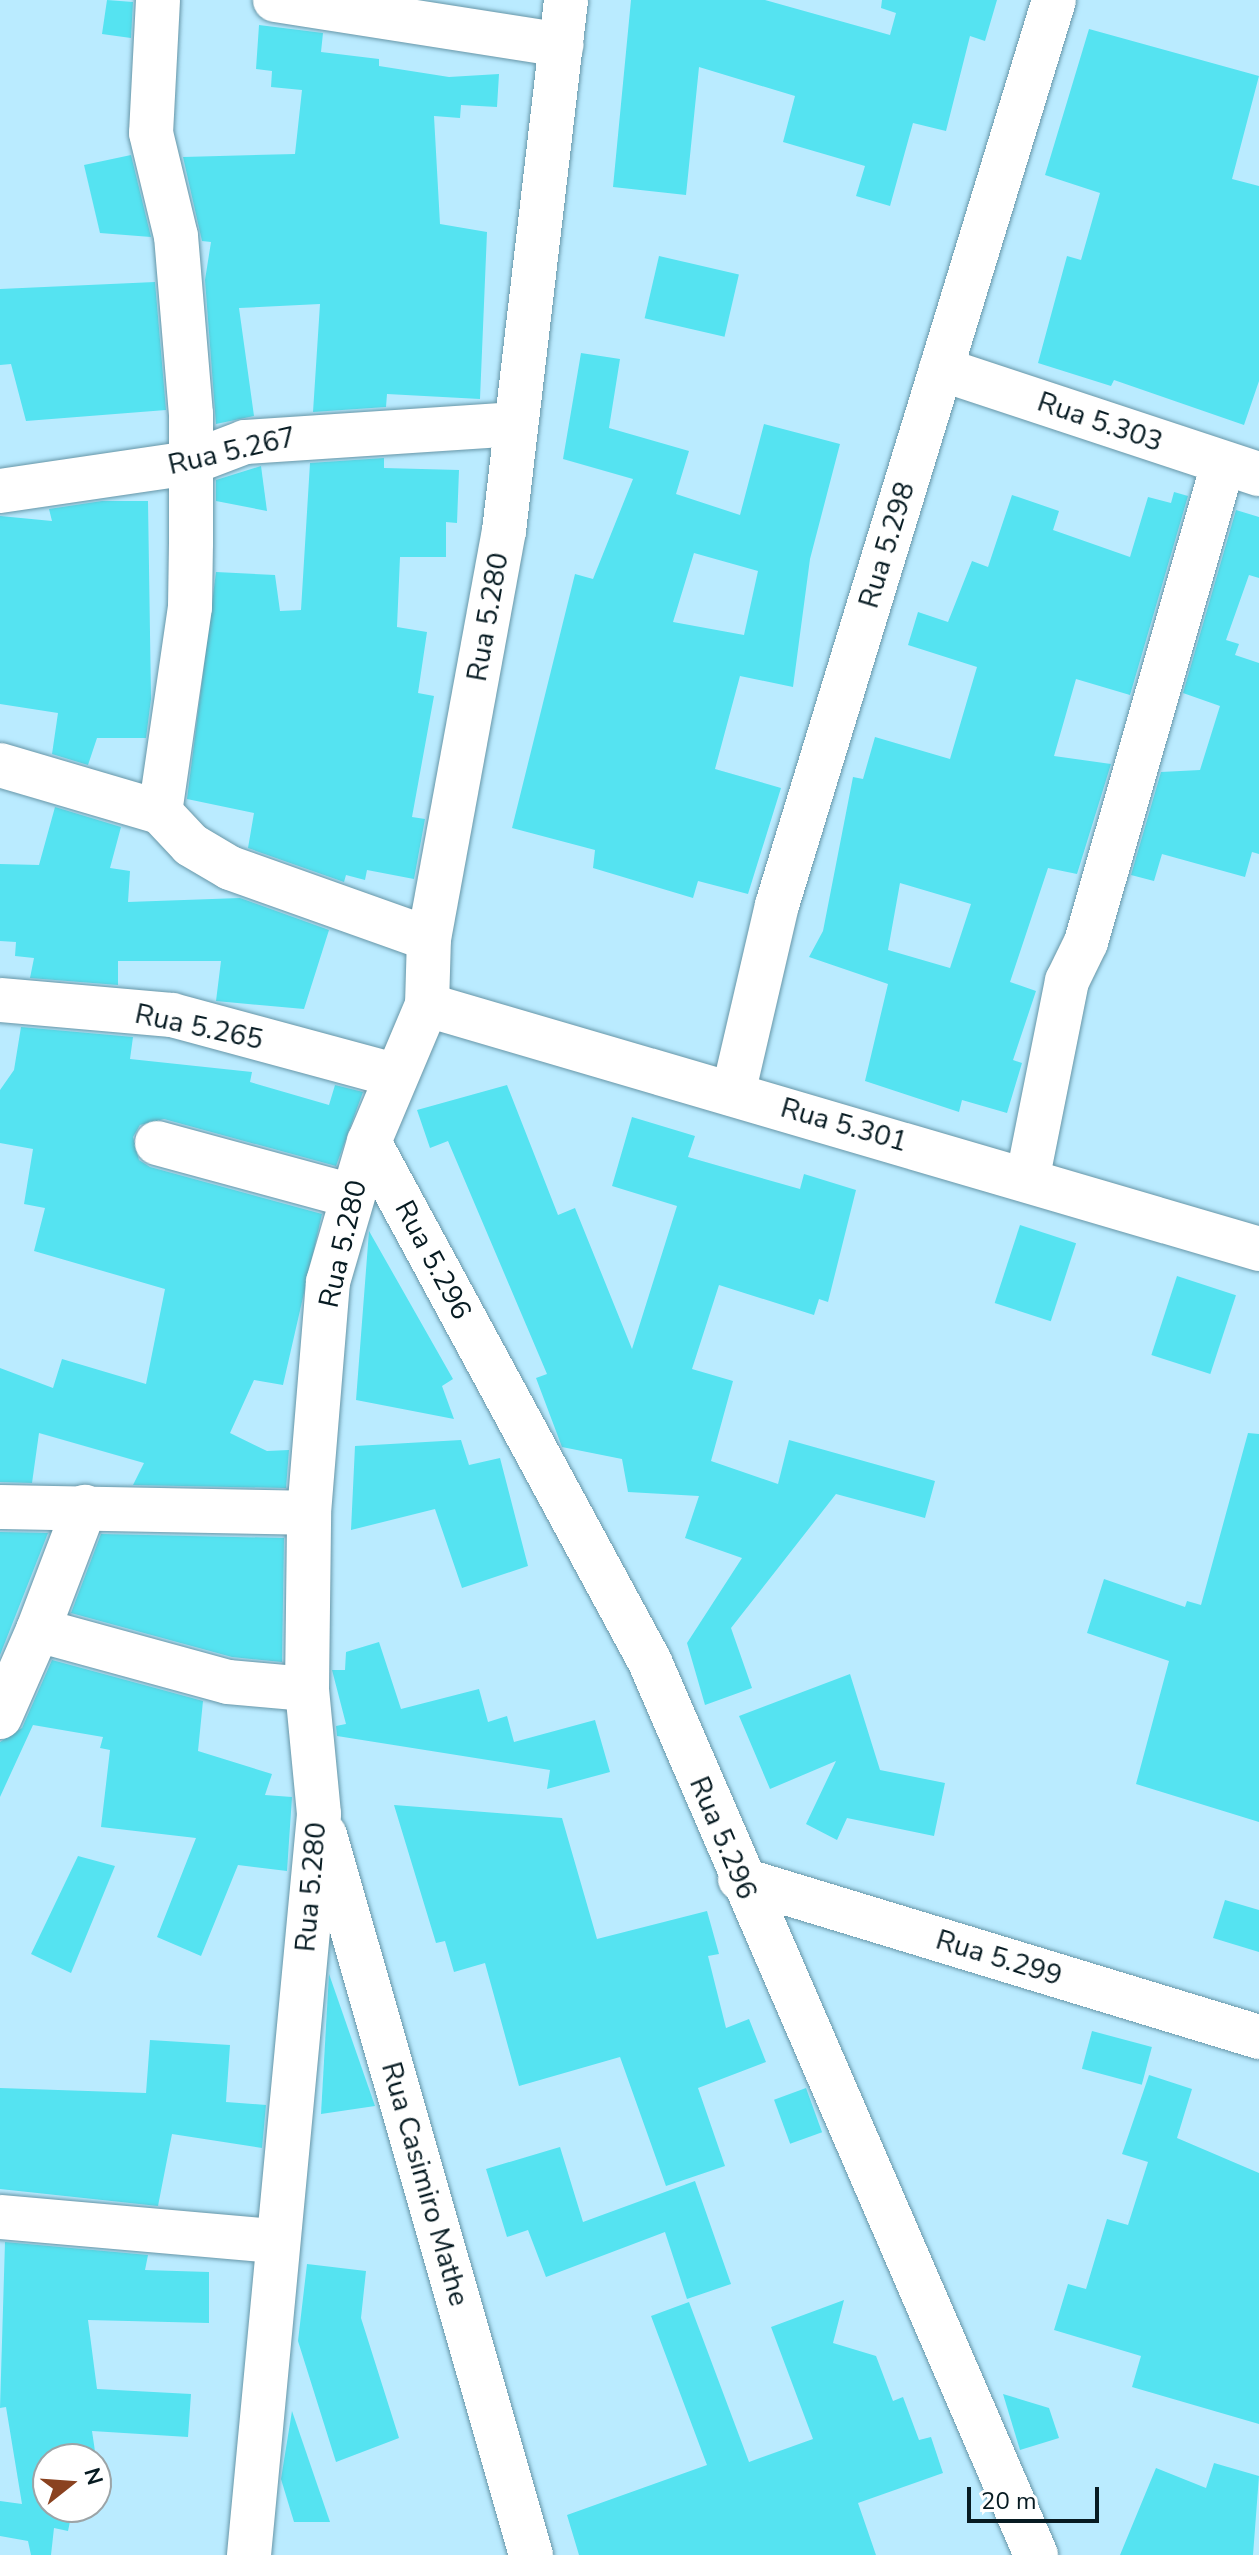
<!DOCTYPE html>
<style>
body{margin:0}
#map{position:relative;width:1259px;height:2555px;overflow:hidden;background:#baebff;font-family:"Nunito Sans",sans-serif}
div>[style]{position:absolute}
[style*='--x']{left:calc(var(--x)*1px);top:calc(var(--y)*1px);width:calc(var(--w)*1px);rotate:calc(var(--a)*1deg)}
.building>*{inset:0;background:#55e3f1;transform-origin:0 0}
.roads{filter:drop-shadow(0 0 2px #6796a8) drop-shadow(0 0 2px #6796a8)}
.street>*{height:44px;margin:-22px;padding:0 22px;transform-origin:22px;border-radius:22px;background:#fff}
span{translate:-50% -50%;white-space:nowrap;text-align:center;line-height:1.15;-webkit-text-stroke:6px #fff;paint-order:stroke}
.street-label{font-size:28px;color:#071b22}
.north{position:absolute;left:32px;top:2443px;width:80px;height:80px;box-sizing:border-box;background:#fff;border:2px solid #9ca4a7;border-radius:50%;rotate:73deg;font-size:22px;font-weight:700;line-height:32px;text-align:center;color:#071b22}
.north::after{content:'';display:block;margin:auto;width:28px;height:36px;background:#8a4220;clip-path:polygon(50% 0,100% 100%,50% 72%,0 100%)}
.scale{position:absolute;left:967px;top:2487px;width:132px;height:36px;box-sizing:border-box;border:4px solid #071b22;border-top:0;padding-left:10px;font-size:24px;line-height:28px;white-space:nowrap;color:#071b22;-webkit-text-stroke:6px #fff;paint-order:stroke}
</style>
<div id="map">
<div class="building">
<i style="clip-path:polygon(107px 0,133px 2px,131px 38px,102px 34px)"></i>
<i style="clip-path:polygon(631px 0,765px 0,890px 35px,896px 13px,881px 8px,882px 0,997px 0,985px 41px,970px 36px,946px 131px,913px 123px,890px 206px,856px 196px,865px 166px,783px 142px,795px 96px,699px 67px,686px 195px,613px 187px)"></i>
<i style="clip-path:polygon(259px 25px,323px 33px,321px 52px,379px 59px,379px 66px,449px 77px,499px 74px,497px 107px,461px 105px,460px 118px,434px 116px,440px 224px,487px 232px,480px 399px,387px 394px,386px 407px,313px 412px,320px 304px,239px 308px,254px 416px,216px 424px,205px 280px,211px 242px,202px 241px,183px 157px,295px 154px,302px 90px,271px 87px,272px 71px,256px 69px)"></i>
<i style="clip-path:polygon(1089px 29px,1259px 76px,1232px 179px,1259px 186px,1259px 381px,1244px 425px,1114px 380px,1111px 386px,1038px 363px,1067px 256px,1081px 260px,1100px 193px,1045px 175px)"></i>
<i style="clip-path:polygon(131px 155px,151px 237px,100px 233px,84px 165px)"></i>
<i style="left:659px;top:256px;width:82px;height:64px;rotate:13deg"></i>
<i style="clip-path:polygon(155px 282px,166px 410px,26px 421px,11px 364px,0 365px,0 289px)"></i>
<i style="clip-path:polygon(evenodd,581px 353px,620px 359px,609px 428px,689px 451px,676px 494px,740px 515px,764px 424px,840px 444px,810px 559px,793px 687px,740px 676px,715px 769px,781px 788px,748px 894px,698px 881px,693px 898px,593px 868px,595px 850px,512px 828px,575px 574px,593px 579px,633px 479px,563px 459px,581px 353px,694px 553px,758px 571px,744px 635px,673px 622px,694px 553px)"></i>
<i style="clip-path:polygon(384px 458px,384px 468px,459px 470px,457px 523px,446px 522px,446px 557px,400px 557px,397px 627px,427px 632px,418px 693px,434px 696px,412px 817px,425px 819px,414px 879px,367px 870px,365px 880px,346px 875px,344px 882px,248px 848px,254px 813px,187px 799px,216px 572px,275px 575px,280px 611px,301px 610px,310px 463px)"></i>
<i style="clip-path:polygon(261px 466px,267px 511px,216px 501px,216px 480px)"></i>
<i style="clip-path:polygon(evenodd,1174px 492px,1188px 496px,1130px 695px,1076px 679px,1054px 756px,1111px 764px,1077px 874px,1048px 868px,1010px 982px,1036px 991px,1013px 1060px,1022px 1063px,1007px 1113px,962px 1100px,959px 1112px,865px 1081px,888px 984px,809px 957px,823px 931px,853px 777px,863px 779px,875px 737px,950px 759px,977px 667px,908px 645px,918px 612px,948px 622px,972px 561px,988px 567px,1012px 495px,1059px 511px,1053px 530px,1130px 557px,1148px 497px,1171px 503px,1174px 492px,900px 883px,971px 904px,950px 968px,888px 950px,900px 883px)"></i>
<i style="clip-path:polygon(102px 501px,148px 501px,151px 699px,146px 738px,97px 738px,88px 765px,52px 754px,58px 713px,0 704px,0 516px,52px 521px,49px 509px)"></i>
<i style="clip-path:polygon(1236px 510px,1259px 517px,1259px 578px,1249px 575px,1226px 640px,1239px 644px,1235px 655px,1259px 663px,1259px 854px,1252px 852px,1245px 877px,1162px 854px,1154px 881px,1131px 875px,1161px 772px,1200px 770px,1220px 706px,1183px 693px)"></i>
<i style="clip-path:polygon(55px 807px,121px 827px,110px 868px,130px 871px,128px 902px,240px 898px,329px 930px,304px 1009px,216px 1001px,221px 961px,118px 961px,118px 985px,30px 978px,34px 958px,15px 956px,16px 942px,0 941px,0 864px,39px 865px)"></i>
<i style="clip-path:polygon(21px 1027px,133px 1037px,130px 1059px,252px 1072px,250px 1082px,329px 1105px,335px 1085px,363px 1092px,336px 1166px,164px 1119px,140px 1125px,133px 1137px,139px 1160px,150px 1167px,322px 1214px,283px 1385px,254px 1380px,230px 1433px,267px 1451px,289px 1450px,286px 1488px,133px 1485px,144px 1463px,39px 1433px,32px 1483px,0 1482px,0 1368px,53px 1388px,62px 1359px,146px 1384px,165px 1289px,34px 1251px,45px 1208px,24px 1204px,33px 1149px,0 1143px,0 1090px,14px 1070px)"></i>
<i style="clip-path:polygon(507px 1085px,558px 1215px,575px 1208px,632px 1349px,677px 1206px,612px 1186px,632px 1117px,695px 1136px,688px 1157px,800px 1189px,804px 1174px,856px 1190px,828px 1302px,819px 1299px,814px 1315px,719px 1285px,692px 1369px,733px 1381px,711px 1461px,778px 1484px,789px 1440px,935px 1481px,925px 1518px,836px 1494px,731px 1628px,752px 1688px,705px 1705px,687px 1643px,742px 1558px,685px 1538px,699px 1496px,628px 1492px,622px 1459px,562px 1447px,536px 1378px,547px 1374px,448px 1141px,430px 1148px,417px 1110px)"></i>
<i style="left:1020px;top:1225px;width:59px;height:82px;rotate:18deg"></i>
<i style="clip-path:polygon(369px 1231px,453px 1379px,442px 1386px,454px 1419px,356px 1400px)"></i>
<i style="left:1177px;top:1276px;width:62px;height:83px;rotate:18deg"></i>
<i style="clip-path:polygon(1248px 1433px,1259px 1434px,1259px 1822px,1136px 1784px,1169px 1661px,1087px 1633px,1104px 1579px,1185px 1607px,1187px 1601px,1201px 1605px)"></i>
<i style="clip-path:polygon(461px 1440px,469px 1465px,500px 1458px,528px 1566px,462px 1588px,435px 1509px,351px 1530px,355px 1446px)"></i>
<i style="clip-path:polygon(0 1532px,48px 1533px,0 1655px)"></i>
<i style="clip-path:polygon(101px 1534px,284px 1538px,282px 1662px,232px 1657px,71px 1613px)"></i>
<i style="clip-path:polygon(379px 1642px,401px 1709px,479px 1689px,488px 1722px,507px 1716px,514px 1742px,595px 1720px,610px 1772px,547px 1789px,550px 1770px,337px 1736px,336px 1726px,346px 1724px,332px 1670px,345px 1670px,346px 1652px)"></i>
<i style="clip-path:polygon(52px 1660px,203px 1701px,198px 1751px,272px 1774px,265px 1795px,292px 1797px,287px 1871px,238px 1865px,201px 1956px,157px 1937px,196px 1838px,101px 1827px,110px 1750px,100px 1748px,103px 1737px,33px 1725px,0 1797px,0 1742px,22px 1728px)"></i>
<i style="clip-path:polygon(850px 1674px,880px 1770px,945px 1783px,934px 1836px,847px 1818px,837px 1840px,806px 1824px,836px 1761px,770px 1789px,739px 1716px)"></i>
<i style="clip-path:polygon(394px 1805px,562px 1818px,597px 1939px,707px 1911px,719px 1954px,708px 1956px,726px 2028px,749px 2019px,766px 2062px,698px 2088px,725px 2166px,666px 2186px,620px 2057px,519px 2086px,485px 1963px,454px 1972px,445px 1941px,436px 1943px)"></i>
<i style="clip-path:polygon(78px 1856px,115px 1866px,71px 1973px,31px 1954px)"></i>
<i style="clip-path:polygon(1225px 1900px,1259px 1910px,1259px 1952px,1213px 1938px)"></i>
<i style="clip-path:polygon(329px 1974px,375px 2106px,321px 2114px)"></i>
<i style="left:1092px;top:2031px;width:62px;height:39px;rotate:15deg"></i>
<i style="clip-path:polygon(150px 2040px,230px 2045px,226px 2102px,266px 2105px,262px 2148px,172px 2134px,158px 2206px,0 2189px,0 2088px,146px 2093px)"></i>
<i style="clip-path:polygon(1149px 2075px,1192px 2089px,1177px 2138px,1259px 2173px,1259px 2424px,1132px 2387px,1141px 2356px,1054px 2330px,1068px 2284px,1086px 2289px,1107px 2219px,1128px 2225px,1148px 2162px,1122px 2154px)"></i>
<i style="left:806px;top:2088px;width:47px;height:34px;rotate:70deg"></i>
<i style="clip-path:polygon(560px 2147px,583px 2222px,695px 2181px,731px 2284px,687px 2299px,665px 2232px,546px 2277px,528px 2230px,507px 2237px,486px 2169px)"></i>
<i style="clip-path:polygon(5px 2242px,148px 2255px,145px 2270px,209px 2272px,209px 2323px,88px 2320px,97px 2389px,191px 2394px,188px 2437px,92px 2431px,97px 2465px,96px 2459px,48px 2459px,48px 2507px,73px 2507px,68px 2531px,54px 2528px,51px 2555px,31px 2555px,28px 2541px,0 2536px,0 2501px,22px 2504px,6px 2407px,0 2408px)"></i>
<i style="clip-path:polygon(307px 2264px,366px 2271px,361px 2318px,399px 2438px,336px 2462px,298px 2341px)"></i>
<i style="clip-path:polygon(844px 2300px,833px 2343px,876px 2356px,893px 2401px,903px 2397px,919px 2440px,931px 2437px,943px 2473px,858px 2503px,876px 2555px,579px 2555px,567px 2515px,707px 2465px,651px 2316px,689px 2302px,749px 2462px,813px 2439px,771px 2327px)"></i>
<i style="clip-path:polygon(1003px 2394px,1049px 2408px,1059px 2438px,1020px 2450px)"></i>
<i style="clip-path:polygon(292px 2411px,330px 2522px,294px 2522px,281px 2479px)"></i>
<i style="clip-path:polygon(1214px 2463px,1259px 2476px,1253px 2555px,1120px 2555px,1156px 2468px,1206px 2488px)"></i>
</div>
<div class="roads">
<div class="street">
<i style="--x:158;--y:0;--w:133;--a:93"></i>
<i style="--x:151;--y:133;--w:106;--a:76.4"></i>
<i style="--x:176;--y:236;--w:179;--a:85.2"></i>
<i style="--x:191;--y:414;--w:129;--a:90"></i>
<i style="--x:191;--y:543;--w:64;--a:90.9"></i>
<i style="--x:190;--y:607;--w:207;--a:98.3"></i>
<i style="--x:160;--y:812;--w:45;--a:46.8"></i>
<i style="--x:191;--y:845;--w:45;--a:30.5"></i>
<i style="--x:230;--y:868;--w:211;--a:19.6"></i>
<i style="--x:275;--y:0;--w:290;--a:8.9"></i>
<i style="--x:941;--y:369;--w:335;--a:18.3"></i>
<i style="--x:0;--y:491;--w:192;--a:-8.4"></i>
<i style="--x:190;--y:463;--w:59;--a:-20.9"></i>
<i style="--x:245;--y:442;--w:269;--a:-3.8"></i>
<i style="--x:0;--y:765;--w:167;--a:16.4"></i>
<i style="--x:0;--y:1000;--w:173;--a:5"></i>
<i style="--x:172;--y:1015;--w:231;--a:15.1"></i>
<i style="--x:427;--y:1005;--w:867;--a:16.34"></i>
<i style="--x:733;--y:1094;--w:194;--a:-76.9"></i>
<i style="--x:777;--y:905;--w:946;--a:-72.98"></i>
<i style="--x:369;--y:1142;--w:591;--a:61.61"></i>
<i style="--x:650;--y:1662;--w:973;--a:66.62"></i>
<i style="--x:157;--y:1143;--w:202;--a:15.2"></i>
<i style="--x:1028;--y:1176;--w:199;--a:-78.7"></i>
<i style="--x:1067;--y:981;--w:43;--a:-64"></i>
<i style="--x:1086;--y:942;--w:498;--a:-74"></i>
<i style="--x:0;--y:1507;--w:309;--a:1.1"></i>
<i style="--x:38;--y:1630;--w:132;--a:-69.1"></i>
<i style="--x:0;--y:1717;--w:95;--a:-66.4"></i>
<i style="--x:38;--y:1630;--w:197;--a:15.3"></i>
<i style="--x:228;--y:1682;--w:79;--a:5.1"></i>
<i style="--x:325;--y:1835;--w:749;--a:74.03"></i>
<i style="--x:740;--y:1879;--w:543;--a:16.93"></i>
<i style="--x:0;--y:2217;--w:277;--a:5"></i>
<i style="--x:249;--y:2555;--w:744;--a:-84.6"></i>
<i style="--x:319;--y:1814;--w:126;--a:-95.5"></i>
<i style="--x:307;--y:1689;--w:176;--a:-89.3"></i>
<i style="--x:309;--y:1513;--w:232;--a:-85.3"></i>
<i style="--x:328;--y:1282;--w:146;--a:-73.7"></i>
<i style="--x:369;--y:1142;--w:149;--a:-67.1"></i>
<i style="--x:427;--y:1005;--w:66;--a:-88.3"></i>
<i style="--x:429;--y:939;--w:415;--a:-79.6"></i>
<i style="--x:504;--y:531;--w:535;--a:-83.34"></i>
</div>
</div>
<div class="street-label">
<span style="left:1100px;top:422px;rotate:19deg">Rua 5.303</span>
<span style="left:232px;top:451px;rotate:-13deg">Rua 5.267</span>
<span style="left:887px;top:545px;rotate:-73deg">Rua 5.298</span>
<span style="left:488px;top:617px;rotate:-80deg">Rua 5.280</span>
<span style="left:199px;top:1027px;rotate:12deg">Rua 5.265</span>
<span style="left:844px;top:1125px;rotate:16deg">Rua 5.301</span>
<span style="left:343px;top:1244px;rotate:-77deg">Rua 5.280</span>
<span style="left:433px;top:1260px;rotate:62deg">Rua 5.296</span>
<span style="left:723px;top:1838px;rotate:67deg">Rua 5.296</span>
<span style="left:311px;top:1887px;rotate:-85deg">Rua 5.280</span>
<span style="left:999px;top:1958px;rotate:17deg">Rua 5.299</span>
<span style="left:425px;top:2184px;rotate:74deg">Rua Casimiro Mathe</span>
</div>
<div class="north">N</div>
<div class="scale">20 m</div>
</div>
